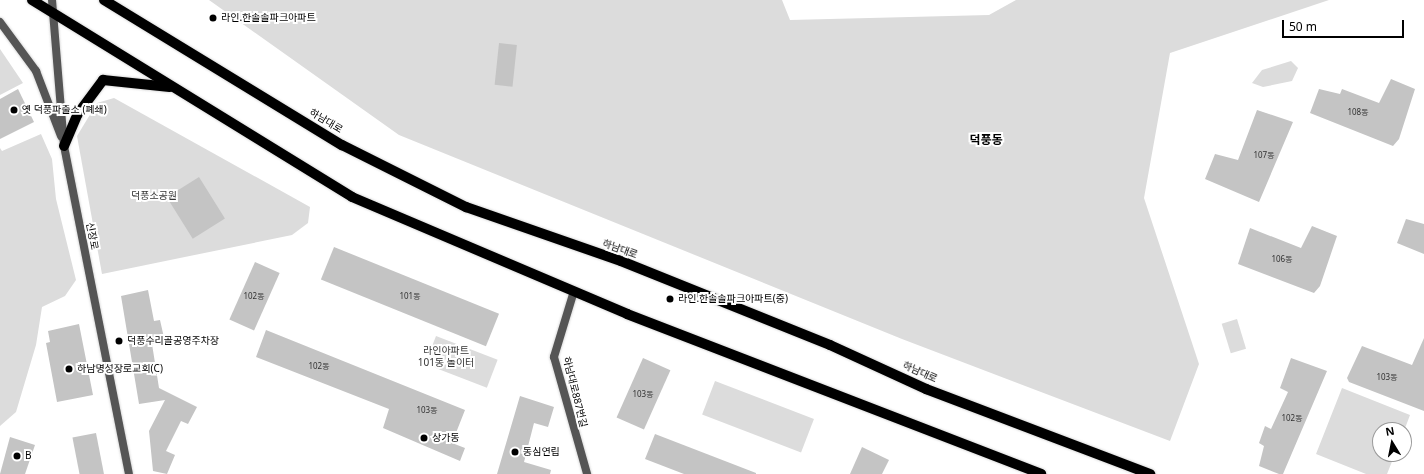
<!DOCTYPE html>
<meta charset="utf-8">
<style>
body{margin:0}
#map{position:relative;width:1424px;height:474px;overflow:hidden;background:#fff;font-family:"Noto Sans","Noto Sans KR",sans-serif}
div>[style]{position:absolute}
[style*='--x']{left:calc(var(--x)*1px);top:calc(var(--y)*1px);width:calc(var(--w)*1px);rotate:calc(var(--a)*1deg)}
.green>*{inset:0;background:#dcdcdc;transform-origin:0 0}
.building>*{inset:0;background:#c4c4c4;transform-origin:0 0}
.roads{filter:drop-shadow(0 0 1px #dbdbdb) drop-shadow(0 0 1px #dbdbdb)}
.minor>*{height:8px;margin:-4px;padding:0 4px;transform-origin:4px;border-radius:4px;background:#555}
.tertiary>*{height:8px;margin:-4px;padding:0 4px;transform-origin:4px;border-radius:4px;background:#555}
.primary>*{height:10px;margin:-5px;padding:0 5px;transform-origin:5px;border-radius:5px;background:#000}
.dots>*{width:11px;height:11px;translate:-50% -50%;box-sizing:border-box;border:2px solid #fff;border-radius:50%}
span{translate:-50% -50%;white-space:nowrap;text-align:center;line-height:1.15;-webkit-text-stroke:4px #fff;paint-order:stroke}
.number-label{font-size:8px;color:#313131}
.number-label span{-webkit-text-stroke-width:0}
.poi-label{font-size:10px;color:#000}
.left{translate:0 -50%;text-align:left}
.street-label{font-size:10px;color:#000}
.park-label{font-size:10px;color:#333}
.quarter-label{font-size:12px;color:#000;font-weight:700}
.north{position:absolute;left:1372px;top:422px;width:40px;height:40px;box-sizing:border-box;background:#fff;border:1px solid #999;border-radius:50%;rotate:350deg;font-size:11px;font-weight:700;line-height:16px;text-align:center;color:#000}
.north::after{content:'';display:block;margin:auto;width:14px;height:18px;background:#000;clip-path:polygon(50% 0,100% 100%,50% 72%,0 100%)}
.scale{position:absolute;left:1282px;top:20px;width:122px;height:18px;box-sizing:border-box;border:2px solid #000;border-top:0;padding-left:5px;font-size:12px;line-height:14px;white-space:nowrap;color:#000;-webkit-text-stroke:3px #fff;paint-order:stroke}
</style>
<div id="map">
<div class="green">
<i style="clip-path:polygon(209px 0,782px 0,790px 20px,989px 15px,1016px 0,1329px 0,1170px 53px,1144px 198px,1199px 364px,1170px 441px,902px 339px,399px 135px)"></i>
<i style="clip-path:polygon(0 49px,23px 83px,0 95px)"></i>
<i style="clip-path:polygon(1291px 61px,1298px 68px,1292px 81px,1263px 87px,1252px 83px,1262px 70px)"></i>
<i style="clip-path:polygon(114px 98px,310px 207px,308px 223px,292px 235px,102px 274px,77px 136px,97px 103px)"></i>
<i style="clip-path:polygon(41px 134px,52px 159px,56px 199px,76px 280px,65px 296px,42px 307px,36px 345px,16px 412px,0 426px,0 148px,2px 151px)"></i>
<i style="left:1237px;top:319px;width:31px;height:16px;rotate:73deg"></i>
<i style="left:436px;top:336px;width:66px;height:30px;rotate:21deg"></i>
<i style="left:715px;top:381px;width:106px;height:36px;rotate:21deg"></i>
<i style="clip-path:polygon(1342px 388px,1410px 415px,1404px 431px,1380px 430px,1380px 454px,1395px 454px,1387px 474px,1366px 474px,1316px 454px)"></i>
</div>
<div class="building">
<i style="left:499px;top:43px;width:18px;height:42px;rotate:6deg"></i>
<i style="clip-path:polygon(1391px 79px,1415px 89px,1399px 139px,1393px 146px,1310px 113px,1319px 89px,1340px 94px,1342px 89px,1379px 103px)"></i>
<i style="clip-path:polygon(18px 89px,34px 122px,0 139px,0 99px)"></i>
<i style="clip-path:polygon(1257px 110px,1293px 122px,1259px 202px,1205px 179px,1215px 154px,1238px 160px)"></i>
<i style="left:199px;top:177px;width:49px;height:38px;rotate:58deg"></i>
<i style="clip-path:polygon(1406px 219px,1424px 224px,1424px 254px,1397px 243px)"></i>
<i style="clip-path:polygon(1312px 226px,1337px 236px,1320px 286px,1314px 293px,1238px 264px,1250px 228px,1301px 248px)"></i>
<i style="left:334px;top:247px;width:178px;height:35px;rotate:22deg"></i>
<i style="left:255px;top:262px;width:27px;height:63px;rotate:24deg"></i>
<i style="clip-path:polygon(148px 290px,154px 321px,160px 320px,165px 342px,152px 344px,159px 388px,197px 407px,188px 424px,181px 421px,166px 451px,175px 455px,167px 474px,153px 471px,149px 431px,165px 400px,139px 404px,121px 296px)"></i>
<i style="clip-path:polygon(79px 324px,93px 395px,57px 402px,46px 343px,50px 342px,48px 331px)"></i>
<i style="clip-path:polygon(266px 330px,465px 410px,452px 443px,465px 448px,460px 461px,383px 428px,389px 409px,256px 357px)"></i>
<i style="clip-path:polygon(1424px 338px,1424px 411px,1349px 382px,1347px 378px,1362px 346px,1412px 365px)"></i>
<i style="left:643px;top:358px;width:30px;height:65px;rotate:24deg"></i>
<i style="clip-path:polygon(1291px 358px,1327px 371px,1283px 474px,1279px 474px,1259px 466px,1264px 446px,1259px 443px,1265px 426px,1271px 429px,1288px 392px,1280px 388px)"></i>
<i style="clip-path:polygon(520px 396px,554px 407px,548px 427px,534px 423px,524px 462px,551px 470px,550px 474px,497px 474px)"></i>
<i style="left:96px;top:433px;width:42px;height:24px;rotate:79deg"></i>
<i style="clip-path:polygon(655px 434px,756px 473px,756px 474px,684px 474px,645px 459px)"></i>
<i style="clip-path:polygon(10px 437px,35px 445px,25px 474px,0 474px)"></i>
<i style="clip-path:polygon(862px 447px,889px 460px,882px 474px,850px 474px)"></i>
</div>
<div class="roads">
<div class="minor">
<i style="--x:574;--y:291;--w:69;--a:106.9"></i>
<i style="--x:554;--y:357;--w:122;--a:74.2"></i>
</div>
<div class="tertiary">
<i style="--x:52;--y:0;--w:146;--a:85.3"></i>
<i style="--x:64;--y:146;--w:334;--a:78.8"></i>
<i style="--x:0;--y:22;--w:61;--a:53.7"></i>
<i style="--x:36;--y:71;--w:70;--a:69"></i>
</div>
<div class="primary">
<i style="--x:32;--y:0;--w:376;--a:31.6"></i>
<i style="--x:352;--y:197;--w:299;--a:23"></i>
<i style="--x:627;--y:314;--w:444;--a:21.1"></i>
<i style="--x:104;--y:0;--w:279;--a:31.4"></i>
<i style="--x:342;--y:145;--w:139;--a:26.6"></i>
<i style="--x:466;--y:207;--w:164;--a:19.2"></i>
<i style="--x:621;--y:261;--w:225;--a:21.9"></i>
<i style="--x:830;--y:345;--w:106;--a:24.6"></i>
<i style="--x:926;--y:389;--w:240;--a:20.8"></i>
<i style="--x:64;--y:146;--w:34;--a:-67"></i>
<i style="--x:77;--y:115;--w:44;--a:-53.4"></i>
<i style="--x:103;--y:80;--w:67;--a:6"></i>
</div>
</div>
<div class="dots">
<i style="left:213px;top:18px;background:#000"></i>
<i style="left:14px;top:110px;background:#000"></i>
<i style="left:670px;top:299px;background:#000"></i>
<i style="left:119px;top:341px;background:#000"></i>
<i style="left:69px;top:369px;background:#000"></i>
<i style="left:424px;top:438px;background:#000"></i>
<i style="left:515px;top:452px;background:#000"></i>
<i style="left:17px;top:456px;background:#000"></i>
</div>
<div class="number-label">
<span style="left:1358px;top:112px">108동</span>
<span style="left:1264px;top:155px">107동</span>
<span style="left:1282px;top:259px">106동</span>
<span style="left:254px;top:296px">102동</span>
<span style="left:410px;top:296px">101동</span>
<span style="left:319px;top:366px">102동</span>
<span style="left:1387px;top:377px">103동</span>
<span style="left:643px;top:394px">103동</span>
<span style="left:427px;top:410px">103동</span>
<span style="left:1292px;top:418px">102동</span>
</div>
<div class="poi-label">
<span class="left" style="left:221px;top:18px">라인.한솔솔파크아파트</span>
<span class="left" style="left:22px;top:110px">옛 덕풍파출소 (폐쇄)</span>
<span class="left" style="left:678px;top:299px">라인.한솔솔파크아파트(중)</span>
<span class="left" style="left:127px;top:341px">덕풍수리골공영주차장</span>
<span class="left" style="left:77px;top:369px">하남명성장로교회(C)</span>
<span class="left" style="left:432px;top:438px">상가동</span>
<span class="left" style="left:523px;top:452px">동심연립</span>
<span class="left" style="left:25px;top:456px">B</span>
</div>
<div class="street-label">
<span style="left:326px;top:121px;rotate:31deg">하남대로</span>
<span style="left:92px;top:236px;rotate:79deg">신장로</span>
<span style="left:620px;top:249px;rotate:20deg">하남대로</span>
<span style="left:920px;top:372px;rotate:24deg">하남대로</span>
<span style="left:575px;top:392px;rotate:76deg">하남대로887번길</span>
</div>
<div class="park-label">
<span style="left:154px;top:196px">덕풍소공원</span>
<span style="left:446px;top:356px">라인아파트<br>101동 놀이터</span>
</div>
<div class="quarter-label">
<span style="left:986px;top:140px">덕풍동</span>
</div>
<div class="north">N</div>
<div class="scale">50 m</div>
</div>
